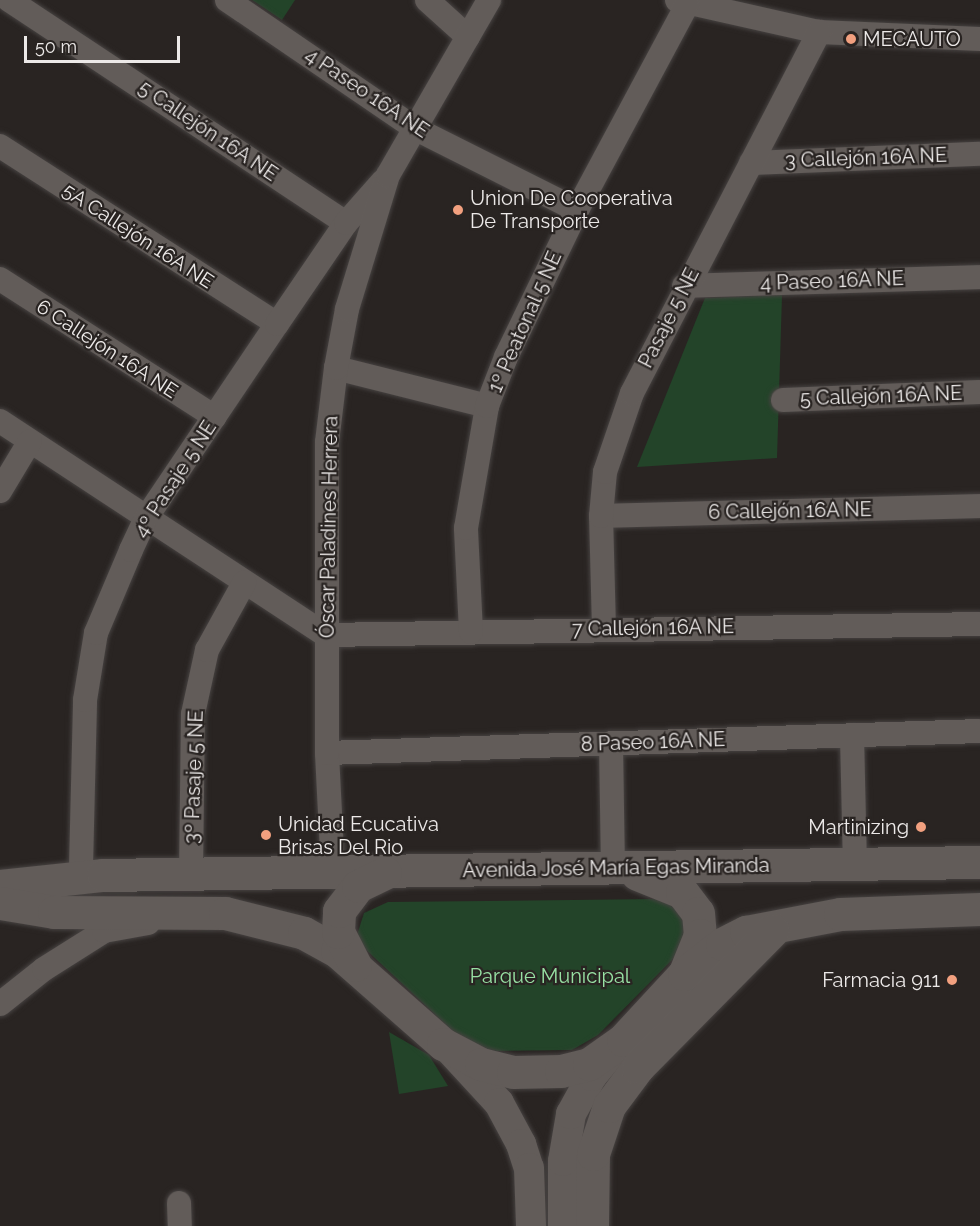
<!DOCTYPE html>
<meta charset="utf-8">
<style>
body{margin:0}
#map{position:relative;width:980px;height:1226px;overflow:hidden;background:#292422;font-family:Raleway,sans-serif}
div>[style]{position:absolute}
[style*='--x']{left:calc(var(--x)*1px);top:calc(var(--y)*1px);width:calc(var(--w)*1px);rotate:calc(var(--a)*1deg)}
.green>*{inset:0;background:#234429}
.roads{filter:drop-shadow(0 0 2px #464241) drop-shadow(0 0 2px #464241)}
.minor>*{height:24px;margin:-12px;padding:0 12px;transform-origin:12px;border-radius:12px;background:#625c59}
.tertiary>*{height:30px;margin:-15px;padding:0 15px;transform-origin:15px;border-radius:15px;background:#625c59}
.secondary>*{height:33px;margin:-16.5px;padding:0 16.5px;transform-origin:16.5px;border-radius:16.5px;background:#625c59}
.dots>*{width:16px;height:16px;translate:-50% -50%;box-sizing:border-box;border:3px solid #292422;border-radius:50%}
span{translate:-50% -50%;white-space:nowrap;text-align:center;line-height:1.15;-webkit-text-stroke:4.5px #292422;paint-order:stroke}
.poi-label{font-size:20px;color:#ece9e8}
.left{translate:0 -50%;text-align:left}
.right{translate:-100% -50%;text-align:right}
.street-label{font-size:20px;color:#ece9e8}
.park-label{font-size:20px;color:#97e0a3}
.scale{position:absolute;left:24px;top:36px;width:156px;height:27px;box-sizing:border-box;border:3px solid #ece9e8;border-top:0;padding-left:8px;font-size:18px;line-height:21px;white-space:nowrap;color:#ece9e8;-webkit-text-stroke:4px #292422;paint-order:stroke}
</style>
<div id="map">
<div class="green">
<i style="clip-path:polygon(252px 0,295px 0,282px 20px)"></i>
<i style="clip-path:polygon(782px 295px,777px 458px,637px 467px,705px 298px)"></i>
<i style="clip-path:polygon(659px 899px,674px 905px,684px 915px,687px 930px,675px 957px,598px 1035px,572px 1050px,497px 1051px,481px 1048px,457px 1035px,363px 947px,357px 935px,364px 913px,388px 902px)"></i>
<i style="clip-path:polygon(389px 1032px,429px 1055px,448px 1086px,399px 1094px)"></i>
</div>
<div class="roads">
<div class="minor">
<i style="--x:9;--y:0;--w:404;--a:33.5"></i>
<i style="--x:227;--y:0;--w:229;--a:34.3"></i>
<i style="--x:416;--y:129;--w:180;--a:26.7"></i>
<i style="--x:427;--y:0;--w:55;--a:42.1"></i>
<i style="--x:677;--y:0;--w:146;--a:12.7"></i>
<i style="--x:819;--y:32;--w:161;--a:2.5"></i>
<i style="--x:0;--y:146;--w:329;--a:32.7"></i>
<i style="--x:751;--y:163;--w:229;--a:-2.3"></i>
<i style="--x:0;--y:279;--w:255;--a:32.7"></i>
<i style="--x:684;--y:286;--w:296;--a:-1.7"></i>
<i style="--x:336;--y:368;--w:156;--a:14.1"></i>
<i style="--x:783;--y:400;--w:197;--a:-2.3"></i>
<i style="--x:0;--y:421;--w:390;--a:33.3"></i>
<i style="--x:326;--y:635;--w:654;--a:-0.96"></i>
<i style="--x:0;--y:491;--w:58;--a:-59"></i>
<i style="--x:601;--y:516;--w:379;--a:-1.5"></i>
<i style="--x:604;--y:629;--w:113;--a:-91.5"></i>
<i style="--x:601;--y:516;--w:44;--a:-84.8"></i>
<i style="--x:605;--y:472;--w:83;--a:-71.1"></i>
<i style="--x:632;--y:393;--w:407;--a:-62.6"></i>
<i style="--x:471;--y:632;--w:104;--a:-92.8"></i>
<i style="--x:466;--y:528;--w:124;--a:-80.2"></i>
<i style="--x:487;--y:406;--w:53;--a:-68.8"></i>
<i style="--x:506;--y:357;--w:163;--a:-64.2"></i>
<i style="--x:577;--y:210;--w:233;--a:-61.8"></i>
<i style="--x:852;--y:735;--w:129;--a:88.7"></i>
<i style="--x:611;--y:743;--w:125;--a:89.1"></i>
<i style="--x:327;--y:753;--w:653;--a:-1.93"></i>
<i style="--x:81;--y:867;--w:167;--a:-88.6"></i>
<i style="--x:85;--y:700;--w:68;--a:-80.7"></i>
<i style="--x:96;--y:633;--w:90;--a:-67.1"></i>
<i style="--x:131;--y:550;--w:35;--a:-65"></i>
<i style="--x:146;--y:518;--w:234;--a:-56"></i>
<i style="--x:277;--y:324;--w:122;--a:-55.7"></i>
<i style="--x:346;--y:223;--w:56;--a:-48.6"></i>
<i style="--x:333;--y:872;--w:119;--a:-92.9"></i>
<i style="--x:327;--y:753;--w:311;--a:-90"></i>
<i style="--x:327;--y:442;--w:75;--a:-83.1"></i>
<i style="--x:336;--y:368;--w:60;--a:-79.4"></i>
<i style="--x:347;--y:309;--w:140;--a:-73"></i>
<i style="--x:388;--y:175;--w:202;--a:-60"></i>
<i style="--x:191;--y:874;--w:160;--a:-89.3"></i>
<i style="--x:193;--y:714;--w:66;--a:-77.7"></i>
<i style="--x:207;--y:650;--w:77;--a:-61.1"></i>
<i style="--x:0;--y:1004;--w:56;--a:-38.5"></i>
<i style="--x:44;--y:969;--w:71;--a:-32.3"></i>
<i style="--x:104;--y:931;--w:45;--a:-10.3"></i>
<i style="--x:179;--y:1203;--w:23;--a:88"></i>
</div>
<div class="tertiary">
<i style="--x:452;--y:1052;--w:69;--a:47.3"></i>
<i style="--x:499;--y:1103;--w:47;--a:61.8"></i>
<i style="--x:521;--y:1144;--w:25;--a:72"></i>
<i style="--x:529;--y:1168;--w:58;--a:88"></i>
<i style="--x:563;--y:1226;--w:65;--a:-90"></i>
<i style="--x:563;--y:1161;--w:48;--a:-80.3"></i>
<i style="--x:571;--y:1114;--w:43;--a:-61.1"></i>
<i style="--x:592;--y:1076;--w:35;--a:-50"></i>
</div>
<div class="secondary">
<i style="--x:637;--y:874;--w:48;--a:21.8"></i>
<i style="--x:682;--y:892;--w:26;--a:53"></i>
<i style="--x:698;--y:913;--w:22;--a:85"></i>
<i style="--x:700;--y:935;--w:40;--a:112"></i>
<i style="--x:0;--y:886;--w:104;--a:-6.1"></i>
<i style="--x:103;--y:875;--w:877;--a:-0.85"></i>
<i style="--x:0;--y:903;--w:55;--a:9.5"></i>
<i style="--x:54;--y:912;--w:171;--a:0.3"></i>
<i style="--x:225;--y:913;--w:81;--a:14.2"></i>
<i style="--x:304;--y:933;--w:38;--a:29"></i>
<i style="--x:337;--y:951;--w:141;--a:41.3"></i>
<i style="--x:443;--y:1044;--w:43;--a:27.8"></i>
<i style="--x:481;--y:1064;--w:33;--a:14"></i>
<i style="--x:513;--y:1072;--w:48;--a:-1.2"></i>
<i style="--x:561;--y:1071;--w:29;--a:-14"></i>
<i style="--x:589;--y:1064;--w:42;--a:-35.2"></i>
<i style="--x:623;--y:1040;--w:90;--a:-47.3"></i>
<i style="--x:684;--y:974;--w:48;--a:-38.3"></i>
<i style="--x:722;--y:944;--w:27;--a:-27"></i>
<i style="--x:746;--y:932;--w:96;--a:-10.8"></i>
<i style="--x:840;--y:914;--w:140;--a:-2"></i>
<i style="--x:355;--y:965;--w:37;--a:-117"></i>
<i style="--x:338;--y:932;--w:21;--a:-87"></i>
<i style="--x:339;--y:911;--w:31;--a:-53"></i>
<i style="--x:358;--y:886;--w:30;--a:-26"></i>
<i style="--x:592;--y:1226;--w:72;--a:-89.2"></i>
<i style="--x:593;--y:1154;--w:51;--a:-71.6"></i>
<i style="--x:609;--y:1106;--w:49;--a:-53.4"></i>
<i style="--x:638;--y:1067;--w:192;--a:-45.4"></i>
</div>
</div>
<div class="dots">
<i style="left:851px;top:39px;background:#f2a07f"></i>
<i style="left:458px;top:210px;background:#f2a07f"></i>
<i style="left:921px;top:827px;background:#f2a07f"></i>
<i style="left:266px;top:835px;background:#f2a07f"></i>
<i style="left:952px;top:980px;background:#f2a07f"></i>
</div>
<div class="poi-label">
<span class="left" style="left:863px;top:39px">MECAUTO</span>
<span class="left" style="left:470px;top:210px">Union De Cooperativa<br>De Transporte</span>
<span class="left" style="left:278px;top:836px">Unidad Ecucativa<br>Brisas Del Rio</span>
<span class="right" style="left:909px;top:827px">Martinizing</span>
<span class="right" style="left:940px;top:980px">Farmacia 911</span>
</div>
<div class="street-label">
<span style="left:367px;top:93px;rotate:34deg">4 Paseo 16A NE</span>
<span style="left:208px;top:131px;rotate:34deg">5 Callejón 16A NE</span>
<span style="left:866px;top:158px;rotate:-2deg">3 Callejón 16A NE</span>
<span style="left:138px;top:236px;rotate:33deg">5A Callejón 16A NE</span>
<span style="left:832px;top:281px;rotate:-2deg">4 Paseo 16A NE</span>
<span style="left:669px;top:318px;rotate:-63deg">Pasaje 5 NE</span>
<span style="left:525px;top:322px;rotate:-66deg">1º Peatonal 5 NE</span>
<span style="left:107px;top:349px;rotate:33deg">6 Callejón 16A NE</span>
<span style="left:881px;top:396px;rotate:-2deg">5 Callejón 16A NE</span>
<span style="left:175px;top:479px;rotate:-57deg">4º Pasaje 5 NE</span>
<span style="left:790px;top:511px;rotate:-1deg">6 Callejón 16A NE</span>
<span style="left:329px;top:527px;rotate:-89deg">Óscar Paladines Herrera</span>
<span style="left:653px;top:628px;rotate:-1deg">7 Callejón 16A NE</span>
<span style="left:653px;top:742px;rotate:-2deg">8 Paseo 16A NE</span>
<span style="left:194px;top:777px;rotate:-88deg">3º Pasaje 5 NE</span>
<span style="left:616px;top:868px;rotate:-1deg">Avenida José María Egas Miranda</span>
</div>
<div class="park-label">
<span style="left:550px;top:976px">Parque Municipal</span>
</div>
<div class="scale">50 m</div>
</div>
